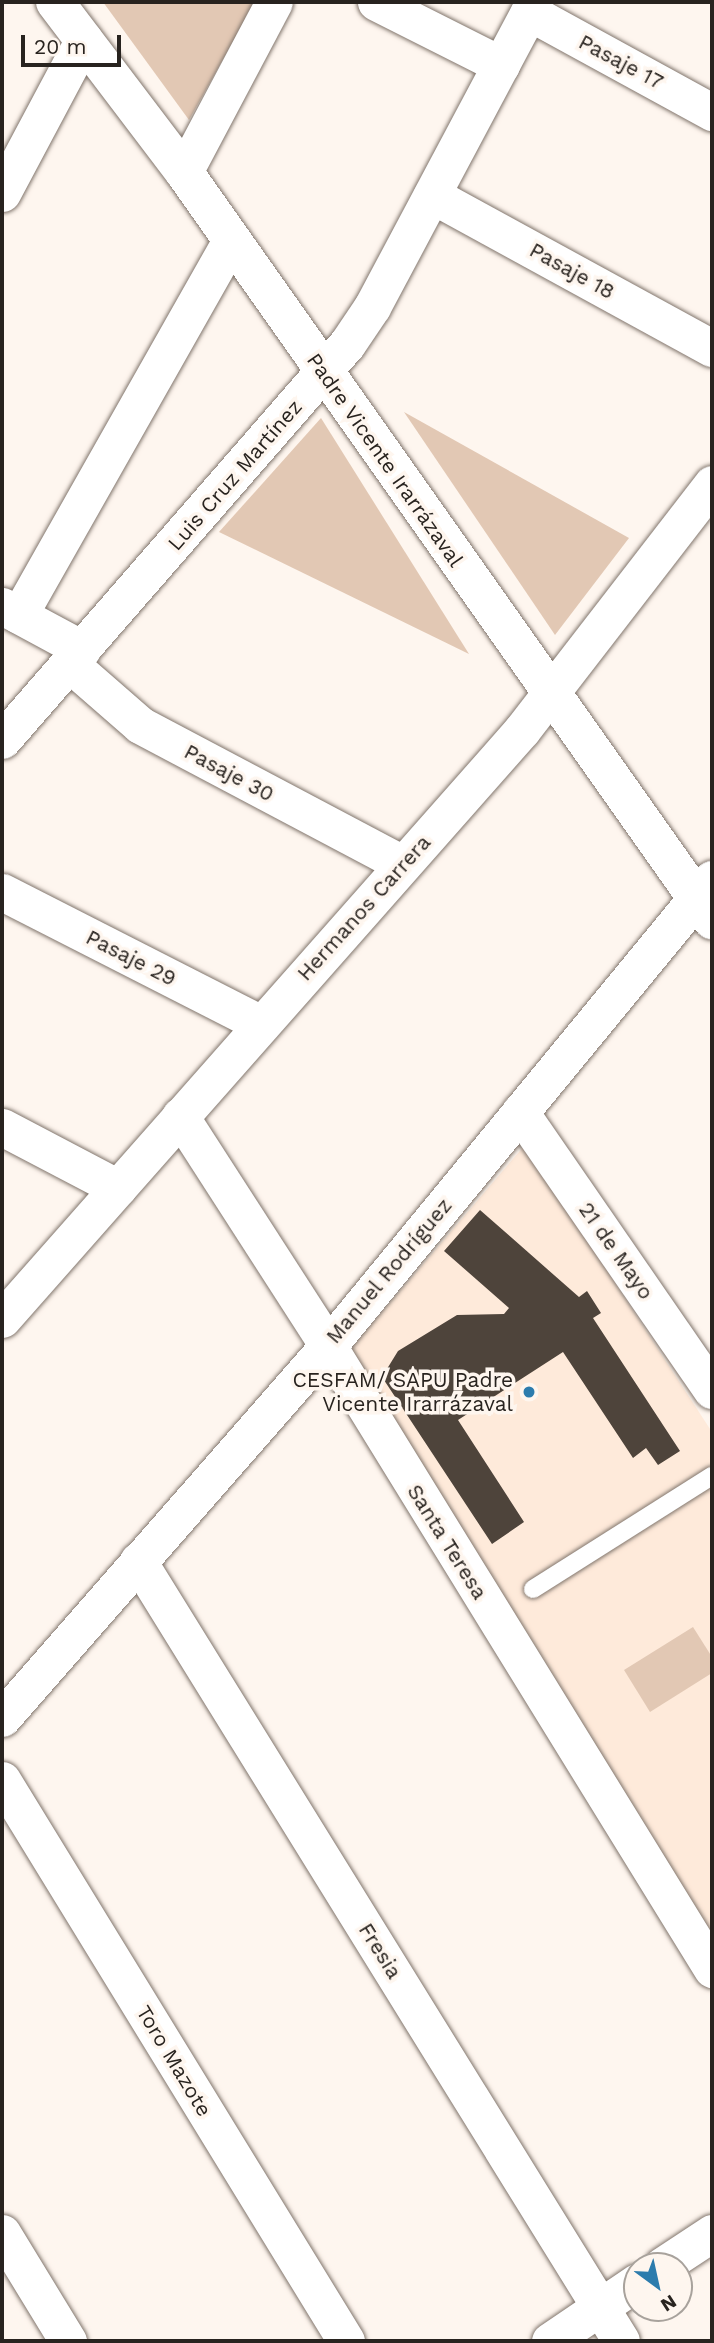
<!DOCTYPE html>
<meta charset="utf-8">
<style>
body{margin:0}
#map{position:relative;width:714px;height:2343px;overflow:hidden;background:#fef6ef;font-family:"Work Sans",sans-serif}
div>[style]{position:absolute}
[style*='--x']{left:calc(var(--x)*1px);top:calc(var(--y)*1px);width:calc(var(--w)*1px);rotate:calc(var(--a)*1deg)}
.built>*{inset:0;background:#feeada}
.green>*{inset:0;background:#e2c8b4}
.building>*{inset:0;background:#4e443b}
.roads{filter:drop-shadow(0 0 2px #81756c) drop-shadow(0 0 2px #81756c)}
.service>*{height:18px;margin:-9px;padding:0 9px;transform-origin:9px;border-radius:9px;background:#fff}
.minor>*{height:37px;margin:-18.5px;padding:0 18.5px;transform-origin:18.5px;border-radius:18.5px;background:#fff}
.tertiary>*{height:38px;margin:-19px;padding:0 19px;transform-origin:19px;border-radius:19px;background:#fff}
.dots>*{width:19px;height:19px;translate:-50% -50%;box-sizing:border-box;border:4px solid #fef6ef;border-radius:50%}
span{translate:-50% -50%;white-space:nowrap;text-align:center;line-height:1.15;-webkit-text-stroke:7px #fef6ef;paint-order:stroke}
.street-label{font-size:21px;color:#28231f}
.poi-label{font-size:21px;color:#28231f}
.right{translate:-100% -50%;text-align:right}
.frame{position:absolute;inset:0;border:4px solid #28231f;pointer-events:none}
.north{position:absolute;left:623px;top:2252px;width:70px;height:70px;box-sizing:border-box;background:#fef6ef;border:2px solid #a8a29c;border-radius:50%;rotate:147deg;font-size:19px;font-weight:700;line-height:28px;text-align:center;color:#28231f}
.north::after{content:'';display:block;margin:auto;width:24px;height:32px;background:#2c7cad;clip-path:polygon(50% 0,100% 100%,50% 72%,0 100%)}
.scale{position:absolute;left:21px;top:35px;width:100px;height:32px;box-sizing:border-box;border:4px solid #28231f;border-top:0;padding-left:9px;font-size:21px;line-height:24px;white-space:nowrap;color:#28231f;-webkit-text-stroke:5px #fef6ef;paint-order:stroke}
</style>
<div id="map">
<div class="built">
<i style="clip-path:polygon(525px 1145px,712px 1432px,712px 1937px,534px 1644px,347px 1353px)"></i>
</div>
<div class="green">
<i style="clip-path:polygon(103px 2px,255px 2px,189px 120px)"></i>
<i style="clip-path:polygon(404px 412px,629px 538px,555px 635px)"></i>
<i style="clip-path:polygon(321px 418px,469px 654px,219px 532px)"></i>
<i style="clip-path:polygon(693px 1627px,712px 1657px,712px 1673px,650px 1712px,624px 1670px)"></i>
</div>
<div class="building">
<i style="clip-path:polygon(480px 1210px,579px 1297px,587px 1291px,601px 1313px,593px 1318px,680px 1451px,658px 1465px,646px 1448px,633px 1458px,563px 1352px,458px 1420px,524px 1522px,492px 1544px,382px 1377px,398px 1351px,457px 1315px,504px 1314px,509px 1308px,444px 1251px)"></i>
</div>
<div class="roads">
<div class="service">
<i style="--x:533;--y:1589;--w:212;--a:-32.3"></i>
</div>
<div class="minor">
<i style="--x:376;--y:2;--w:140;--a:26.7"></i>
<i style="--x:529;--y:12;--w:209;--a:28.7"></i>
<i style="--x:184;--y:172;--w:192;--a:-62.1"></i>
<i style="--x:2;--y:193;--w:174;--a:-62"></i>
<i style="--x:432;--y:195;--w:319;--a:28.7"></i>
<i style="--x:2;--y:606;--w:91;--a:28.3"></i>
<i style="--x:19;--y:615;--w:431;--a:-60.5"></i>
<i style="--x:69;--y:663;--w:94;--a:41.1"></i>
<i style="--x:140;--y:725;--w:297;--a:27.9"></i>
<i style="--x:2;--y:740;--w:525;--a:-48.94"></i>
<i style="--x:347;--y:344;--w:45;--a:-56"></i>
<i style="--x:372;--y:307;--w:345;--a:-62"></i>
<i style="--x:2;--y:892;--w:291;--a:27"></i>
<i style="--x:520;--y:1112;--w:338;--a:55.4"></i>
<i style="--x:180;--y:1116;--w:274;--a:57.2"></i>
<i style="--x:328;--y:1346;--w:732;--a:58.35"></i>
<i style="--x:2;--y:1127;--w:131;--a:27.7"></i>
<i style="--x:2;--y:1319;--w:786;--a:-48.56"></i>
<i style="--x:522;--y:730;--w:311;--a:-52.3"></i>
<i style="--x:138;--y:1561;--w:917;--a:58.23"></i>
<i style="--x:2;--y:1718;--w:495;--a:-48.8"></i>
<i style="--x:328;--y:1346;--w:605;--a:-50.57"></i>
<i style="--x:2;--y:1780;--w:658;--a:58.48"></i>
<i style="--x:2;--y:2233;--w:127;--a:58.6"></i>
<i style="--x:662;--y:2266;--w:60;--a:-33.4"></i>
<i style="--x:550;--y:2341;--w:105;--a:-34.1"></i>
</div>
<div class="tertiary">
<i style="--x:55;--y:2;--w:213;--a:52.8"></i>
<i style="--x:184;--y:172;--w:916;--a:54.78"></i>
</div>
</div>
<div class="dots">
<i style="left:529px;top:1392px;background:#2c7cad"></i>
</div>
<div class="street-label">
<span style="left:621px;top:62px;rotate:28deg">Pasaje 17</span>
<span style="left:572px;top:271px;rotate:29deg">Pasaje 18</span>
<span style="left:385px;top:460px;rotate:55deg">Padre Vicente Irarrázaval</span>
<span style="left:235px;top:475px;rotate:-49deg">Luis Cruz Martínez</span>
<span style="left:229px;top:773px;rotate:28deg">Pasaje 30</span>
<span style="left:364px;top:908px;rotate:-48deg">Hermanos Carrera</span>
<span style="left:131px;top:958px;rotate:27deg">Pasaje 29</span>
<span style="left:616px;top:1251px;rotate:55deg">21 de Mayo</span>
<span style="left:389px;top:1271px;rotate:-50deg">Manuel Rodríguez</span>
<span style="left:447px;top:1542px;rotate:58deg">Santa Teresa</span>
<span style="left:380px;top:1951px;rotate:58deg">Fresia</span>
<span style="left:174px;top:2061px;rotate:59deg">Toro Mazote</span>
</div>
<div class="poi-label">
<span class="right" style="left:513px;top:1392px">CESFAM/ SAPU Padre<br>Vicente Irarrázaval</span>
</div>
<div class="frame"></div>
<div class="north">N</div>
<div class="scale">20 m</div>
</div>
